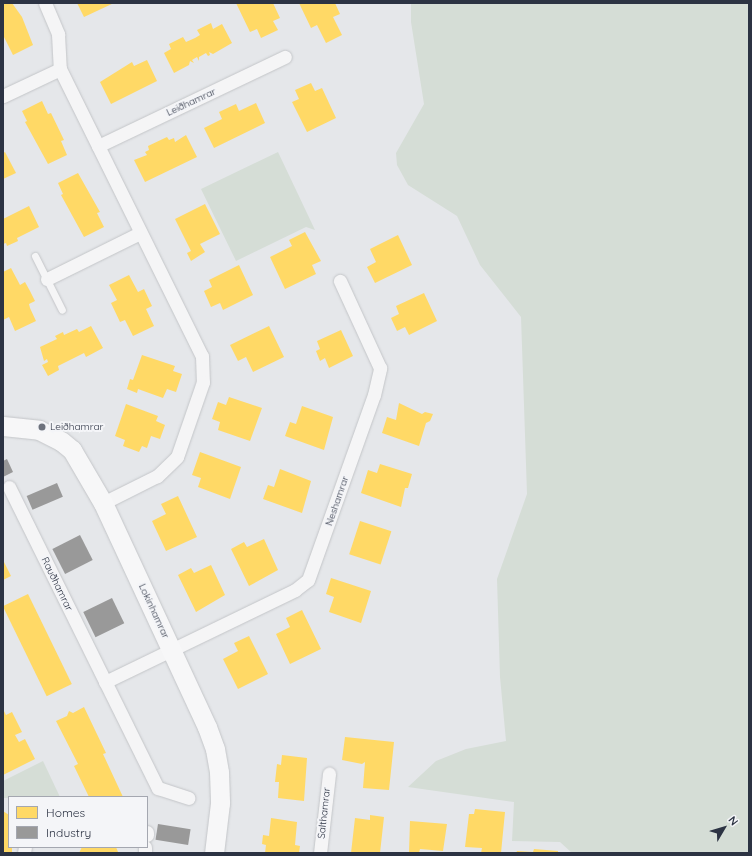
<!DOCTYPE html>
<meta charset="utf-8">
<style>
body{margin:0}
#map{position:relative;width:752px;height:856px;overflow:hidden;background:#e5e7ea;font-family:Quicksand,sans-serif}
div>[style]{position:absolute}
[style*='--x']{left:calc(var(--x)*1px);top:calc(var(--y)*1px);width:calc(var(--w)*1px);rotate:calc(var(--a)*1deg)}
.green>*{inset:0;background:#d5ddd6}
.homes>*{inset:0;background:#ffd966;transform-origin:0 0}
.industry>*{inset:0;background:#999;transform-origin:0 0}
.roads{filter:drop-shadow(0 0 1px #c3c5c8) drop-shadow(0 0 1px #c3c5c8)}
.lane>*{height:7px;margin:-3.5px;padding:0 3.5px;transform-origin:3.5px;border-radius:3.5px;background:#f5f5f6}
.street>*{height:13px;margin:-6.5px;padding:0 6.5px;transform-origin:6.5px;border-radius:6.5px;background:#f5f5f6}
.secondary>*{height:19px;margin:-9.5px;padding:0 9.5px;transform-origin:9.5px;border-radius:9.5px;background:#f7f7f8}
.dots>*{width:11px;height:11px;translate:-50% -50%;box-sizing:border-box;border:2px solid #f4f5f8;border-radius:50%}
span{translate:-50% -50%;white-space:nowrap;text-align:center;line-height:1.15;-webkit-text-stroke:4px #f4f5f8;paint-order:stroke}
.street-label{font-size:10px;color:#2c3343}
.poi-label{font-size:10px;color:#2c3343}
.left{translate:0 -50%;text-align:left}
.frame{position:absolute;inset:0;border:4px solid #2c3343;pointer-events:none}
.legend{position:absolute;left:8px;top:796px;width:140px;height:52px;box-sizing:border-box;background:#f4f5f8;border:1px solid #a4a7b0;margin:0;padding:5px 7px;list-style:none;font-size:12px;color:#2c3343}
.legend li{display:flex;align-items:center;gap:8px;height:20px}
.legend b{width:20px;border:1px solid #a4a7b0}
.north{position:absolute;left:704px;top:808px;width:40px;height:40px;-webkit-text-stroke:3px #f4f5f8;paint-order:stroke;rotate:52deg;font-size:11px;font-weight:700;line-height:16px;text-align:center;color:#2c3343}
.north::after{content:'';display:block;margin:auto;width:14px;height:18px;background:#2c3343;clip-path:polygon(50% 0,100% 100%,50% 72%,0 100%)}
</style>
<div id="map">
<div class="green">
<i style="clip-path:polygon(411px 3px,749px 3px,749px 853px,572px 853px,560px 842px,512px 841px,514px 802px,408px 787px,436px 761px,466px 749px,506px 741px,500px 677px,497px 579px,527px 494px,521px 317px,480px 265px,457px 216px,408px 185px,397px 165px,396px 153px,424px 104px,411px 22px)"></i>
<i style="clip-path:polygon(278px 152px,315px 230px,306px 227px,236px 261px,201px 189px)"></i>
<i style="clip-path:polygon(43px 761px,60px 797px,3px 798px,3px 781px)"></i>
</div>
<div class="homes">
<i style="clip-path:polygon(3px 3px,12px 3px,22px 17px,33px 45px,13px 55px,3px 35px)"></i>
<i style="clip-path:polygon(77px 3px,114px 3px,84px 17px)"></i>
<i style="clip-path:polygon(236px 3px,273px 3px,280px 18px,273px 21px,278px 30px,261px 38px,257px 29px,250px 32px)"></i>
<i style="clip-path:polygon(299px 3px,335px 3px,340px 14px,333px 17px,342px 35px,326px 43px,317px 25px,311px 28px)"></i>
<i style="clip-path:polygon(211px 23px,213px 29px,222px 24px,232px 43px,213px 54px,209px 52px,210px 55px,208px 56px,206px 53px,199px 57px,199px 61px,197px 57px,192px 60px,194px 63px,190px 61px,189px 65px,174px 73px,164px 53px,171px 49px,169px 44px,183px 37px,186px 42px,195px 38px,200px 35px,197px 30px)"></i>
<i style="clip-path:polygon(147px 60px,157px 81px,111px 104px,100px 82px,132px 62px,134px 66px)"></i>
<i style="clip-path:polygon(311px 83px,315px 91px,322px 88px,336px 118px,307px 132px,292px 102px,299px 99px,295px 90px)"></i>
<i style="clip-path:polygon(42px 101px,48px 114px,51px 113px,64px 140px,61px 141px,67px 155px,48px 164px,25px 122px,27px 121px,22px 111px)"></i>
<i style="clip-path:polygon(256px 103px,265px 123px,214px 148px,204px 128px,222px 119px,219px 112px,236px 104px,239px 111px)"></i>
<i style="clip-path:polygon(186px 135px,197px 157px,145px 182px,134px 160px,147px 155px,145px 152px,149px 150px,148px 146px,167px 137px,169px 140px,174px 138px,175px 142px)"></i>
<i style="clip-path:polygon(5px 152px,16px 173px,3px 179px,3px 153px)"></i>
<i style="clip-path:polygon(78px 173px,100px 212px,97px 213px,104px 227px,84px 237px,61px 195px,63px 194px,58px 183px)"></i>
<i style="clip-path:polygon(205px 204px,220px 234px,200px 244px,205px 252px,191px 261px,187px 253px,191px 251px,175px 219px)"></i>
<i style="clip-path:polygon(29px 206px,39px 227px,17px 238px,18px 241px,7px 246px,6px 243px,3px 244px,3px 219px)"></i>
<i style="clip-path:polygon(305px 232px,321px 261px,312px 265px,316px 274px,285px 289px,270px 257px,292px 246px,289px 240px)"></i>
<i style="clip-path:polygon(398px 235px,412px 265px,375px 283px,367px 267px,376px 262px,370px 249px)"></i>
<i style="clip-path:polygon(239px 265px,253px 295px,223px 310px,220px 303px,211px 307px,204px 291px,212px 287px,209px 280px)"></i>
<i style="clip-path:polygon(11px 268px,20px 285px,25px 282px,30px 291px,35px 301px,29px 304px,30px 308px,36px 321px,15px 331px,9px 317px,3px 320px,3px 272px)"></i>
<i style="clip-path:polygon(129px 275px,138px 292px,144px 289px,152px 306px,146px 309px,154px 326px,133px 336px,125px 320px,120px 322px,111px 303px,117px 300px,109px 285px)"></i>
<i style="clip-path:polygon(424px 293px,437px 321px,409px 335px,405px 327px,397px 331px,391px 318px,399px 314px,396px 306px)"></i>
<i style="clip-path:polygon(91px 326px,103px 348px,86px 357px,84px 353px,58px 366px,59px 370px,48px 376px,42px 365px,48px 362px,47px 359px,44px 361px,40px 347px,57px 339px,55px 336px,63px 332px,64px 335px,77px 329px,79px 332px)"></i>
<i style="clip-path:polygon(269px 326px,284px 357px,253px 372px,246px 357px,238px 361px,230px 345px)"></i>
<i style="clip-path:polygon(341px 330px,353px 356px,329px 368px,325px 358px,320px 361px,316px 351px,320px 349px,317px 341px)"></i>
<i style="clip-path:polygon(142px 355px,175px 366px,173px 371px,182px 374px,176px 392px,167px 389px,163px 398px,138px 389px,137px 393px,127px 389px,130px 379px,133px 380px)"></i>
<i style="clip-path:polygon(229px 397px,262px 408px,250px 441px,218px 430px,220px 422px,212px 419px,218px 402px,226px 405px)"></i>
<i style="clip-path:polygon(399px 403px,422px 414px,425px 412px,433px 414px,430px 421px,426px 423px,419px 446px,382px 433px,387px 417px,396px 420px)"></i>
<i style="clip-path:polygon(126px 404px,158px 416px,156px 421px,165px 425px,160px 439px,151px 436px,147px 448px,142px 446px,139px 452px,123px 446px,125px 440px,115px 436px)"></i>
<i style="clip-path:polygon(302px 406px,333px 417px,324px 450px,285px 436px,290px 422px,296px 424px)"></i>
<i style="clip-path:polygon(200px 452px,241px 467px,230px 499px,198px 487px,201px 478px,192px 475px)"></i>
<i style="clip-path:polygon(380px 464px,412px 474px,408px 488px,405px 488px,401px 507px,361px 493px,368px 470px,377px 473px)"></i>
<i style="clip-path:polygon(280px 469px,311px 481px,302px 513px,263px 499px,268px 485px,274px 487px)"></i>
<i style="clip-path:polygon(178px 496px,197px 537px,166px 551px,152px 521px,166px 514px,161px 504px)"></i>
<i style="left:360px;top:521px;width:33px;height:35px;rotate:18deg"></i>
<i style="clip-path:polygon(264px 539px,278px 570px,249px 586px,231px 549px,244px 542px,247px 547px)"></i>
<i style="clip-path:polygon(3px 560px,11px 576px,3px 580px)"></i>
<i style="clip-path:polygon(211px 565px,225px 595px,196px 612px,178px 575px,191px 568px,194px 573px)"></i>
<i style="clip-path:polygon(331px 578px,371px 591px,361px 623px,329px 612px,334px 597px,326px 594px)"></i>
<i style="left:28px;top:594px;width:100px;height:28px;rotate:64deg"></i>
<i style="clip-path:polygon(302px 610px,321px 649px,290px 664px,276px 634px,290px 627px,286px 618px)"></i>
<i style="clip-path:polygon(249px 636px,268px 674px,238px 689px,223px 659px,238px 651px,234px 643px)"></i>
<i style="clip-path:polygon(84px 707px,106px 753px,103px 754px,123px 797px,89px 797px,74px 766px,78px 764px,56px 721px,67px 716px,69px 711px,73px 713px)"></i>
<i style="clip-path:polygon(3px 709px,6px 715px,12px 712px,22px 732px,15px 735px,19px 742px,25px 739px,35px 759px,3px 775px)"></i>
<i style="clip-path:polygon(345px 737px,394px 742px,389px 790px,363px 788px,365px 762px,362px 764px,342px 760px)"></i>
<i style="clip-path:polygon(282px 755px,307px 758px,304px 801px,278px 798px,279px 782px,275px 782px,277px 764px,281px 765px)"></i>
<i style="clip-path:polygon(475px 809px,505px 812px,501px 853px,481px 853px,482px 848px,465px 847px,469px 814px,474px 814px)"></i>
<i style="clip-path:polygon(3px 811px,9px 815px,9px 847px,12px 847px,12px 853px,3px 853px)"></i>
<i style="clip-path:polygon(370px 815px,384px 817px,380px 853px,351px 853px,355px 818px,370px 820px)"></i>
<i style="clip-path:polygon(271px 818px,297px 822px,295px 845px,300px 846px,299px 853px,265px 853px,266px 845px,262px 844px,263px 835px,269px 836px)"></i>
<i style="clip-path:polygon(410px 821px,447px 824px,443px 851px,420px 849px,419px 853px,409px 853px)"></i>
<i style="clip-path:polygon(82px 847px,116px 847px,118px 852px,79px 853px)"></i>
<i style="clip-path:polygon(534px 849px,558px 851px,558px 853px,516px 853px,517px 851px,533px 852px)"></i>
</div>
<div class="industry">
<i style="clip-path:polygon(7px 459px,13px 472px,3px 477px,3px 461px)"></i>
<i style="left:57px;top:483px;width:15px;height:33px;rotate:67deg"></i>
<i style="left:80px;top:535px;width:28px;height:31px;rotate:63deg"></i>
<i style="left:112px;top:598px;width:28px;height:32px;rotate:64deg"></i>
<i style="left:158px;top:824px;width:33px;height:16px;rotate:9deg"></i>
</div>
<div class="roads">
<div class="lane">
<i style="--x:35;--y:256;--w:60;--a:63.4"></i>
</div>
<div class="street">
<i style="--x:45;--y:3;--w:34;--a:67"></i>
<i style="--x:58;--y:34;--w:35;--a:87"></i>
<i style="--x:60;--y:69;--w:320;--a:63.7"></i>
<i style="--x:202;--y:356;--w:26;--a:88"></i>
<i style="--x:203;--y:382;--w:79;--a:109.1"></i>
<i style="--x:177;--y:457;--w:28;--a:136"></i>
<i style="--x:157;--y:476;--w:60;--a:153.4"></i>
<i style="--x:3;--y:96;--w:63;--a:-25.3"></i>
<i style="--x:98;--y:146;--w:207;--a:-25.5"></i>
<i style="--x:47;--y:279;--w:104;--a:-26.3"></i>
<i style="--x:9;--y:487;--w:336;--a:63.7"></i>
<i style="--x:158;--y:788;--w:32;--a:18"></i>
<i style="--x:105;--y:682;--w:211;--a:-25.8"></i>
<i style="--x:295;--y:590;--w:16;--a:-38"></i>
<i style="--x:308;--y:580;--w:196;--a:-70.4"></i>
<i style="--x:374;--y:395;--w:28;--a:-77"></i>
<i style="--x:380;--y:368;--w:96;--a:-114.7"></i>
<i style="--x:147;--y:835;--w:3;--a:-90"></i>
<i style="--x:24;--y:853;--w:6;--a:-81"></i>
<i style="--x:145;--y:853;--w:6;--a:-90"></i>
<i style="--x:320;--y:853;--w:80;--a:-83.5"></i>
</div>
<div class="secondary">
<i style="--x:3;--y:426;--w:36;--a:6"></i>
<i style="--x:39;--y:430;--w:25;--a:27"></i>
<i style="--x:61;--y:441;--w:14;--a:39"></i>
<i style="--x:72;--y:450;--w:61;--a:59.7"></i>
<i style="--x:103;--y:503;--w:247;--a:65.1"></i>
<i style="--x:207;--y:727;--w:23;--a:70"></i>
<i style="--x:215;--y:749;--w:23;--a:80"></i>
<i style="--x:219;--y:772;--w:31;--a:88"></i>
<i style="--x:220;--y:803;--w:50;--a:96.8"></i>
</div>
</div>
<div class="dots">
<i style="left:42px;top:427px;background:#6d727d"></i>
</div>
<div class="street-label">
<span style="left:191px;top:102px;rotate:-25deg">Leiðhamrar</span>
<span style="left:337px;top:501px;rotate:-71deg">Neshamrar</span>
<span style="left:57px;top:584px;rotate:64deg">Rauðhamrar</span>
<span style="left:154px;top:611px;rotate:65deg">Lokinhamrar</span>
<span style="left:324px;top:813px;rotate:-84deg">Salthamrar</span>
</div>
<div class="poi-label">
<span class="left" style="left:50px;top:427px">Leiðhamrar</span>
</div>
<div class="frame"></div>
<ul class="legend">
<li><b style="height:11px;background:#ffd966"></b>Homes</li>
<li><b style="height:11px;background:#999"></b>Industry</li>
</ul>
<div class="north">N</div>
</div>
